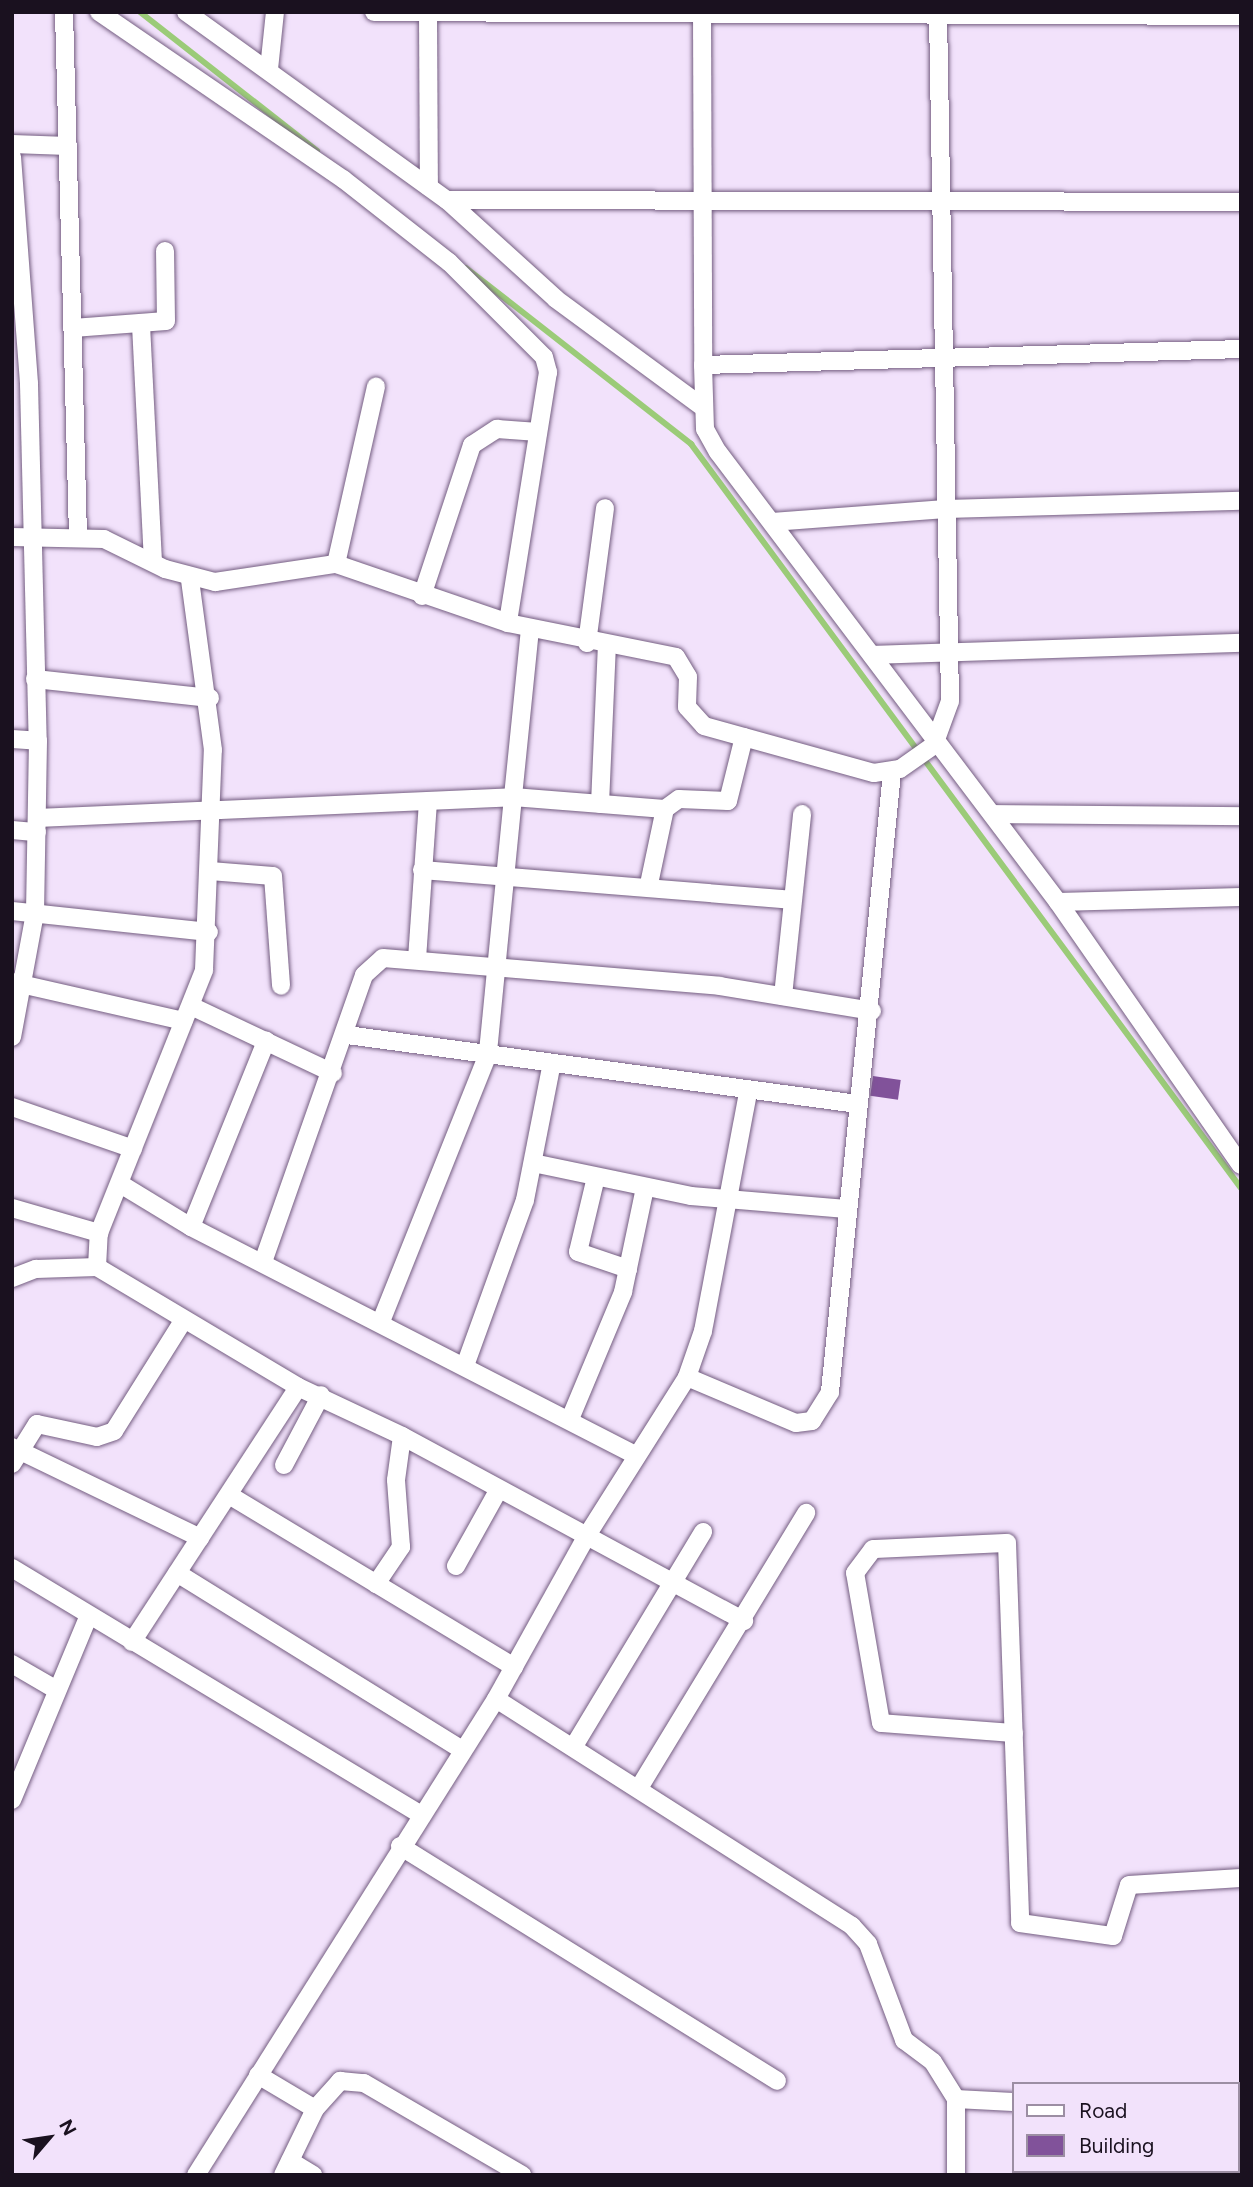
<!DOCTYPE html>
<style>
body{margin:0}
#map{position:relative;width:1253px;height:2187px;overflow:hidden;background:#f2e2fb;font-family:Figtree,sans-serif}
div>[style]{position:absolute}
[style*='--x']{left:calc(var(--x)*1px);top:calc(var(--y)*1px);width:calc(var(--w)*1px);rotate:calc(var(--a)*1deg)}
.stream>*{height:6px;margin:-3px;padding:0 3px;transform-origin:3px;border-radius:3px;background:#9bcb78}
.building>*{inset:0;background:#81529a;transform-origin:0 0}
.roads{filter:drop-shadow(0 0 2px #745d81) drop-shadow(0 0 2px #745d81)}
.minor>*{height:18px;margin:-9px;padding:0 9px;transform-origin:9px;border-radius:9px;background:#fff}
span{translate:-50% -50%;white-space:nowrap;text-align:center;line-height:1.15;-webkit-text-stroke:6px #f2e2fb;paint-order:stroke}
.frame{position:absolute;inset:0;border:14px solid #1a111f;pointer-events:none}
.legend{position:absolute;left:1012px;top:2082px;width:228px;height:91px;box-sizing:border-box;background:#f2e2fb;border:2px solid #9c8ea3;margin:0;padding:9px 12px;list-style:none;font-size:21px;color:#1a111f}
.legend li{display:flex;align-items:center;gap:14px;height:35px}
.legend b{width:35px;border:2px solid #9c8ea3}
.north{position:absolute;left:14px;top:2103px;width:70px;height:70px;-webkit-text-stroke:5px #f2e2fb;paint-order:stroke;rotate:61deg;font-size:19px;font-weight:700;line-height:28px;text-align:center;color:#1a111f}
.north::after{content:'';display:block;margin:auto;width:24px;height:32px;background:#1a111f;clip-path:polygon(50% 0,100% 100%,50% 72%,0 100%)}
</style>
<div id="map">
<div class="stream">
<i style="--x:140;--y:12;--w:225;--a:38.1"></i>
<i style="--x:466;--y:268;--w:286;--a:38"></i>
<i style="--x:691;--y:444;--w:925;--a:53.53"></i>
</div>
<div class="building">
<i style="left:873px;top:1076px;width:28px;height:20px;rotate:8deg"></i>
</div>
<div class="roads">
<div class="minor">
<i style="--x:64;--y:12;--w:523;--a:88.47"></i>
<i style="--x:99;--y:12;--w:296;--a:34.4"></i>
<i style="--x:343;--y:179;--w:135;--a:38.1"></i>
<i style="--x:449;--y:262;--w:134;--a:45"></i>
<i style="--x:544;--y:357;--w:16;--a:75"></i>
<i style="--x:548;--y:372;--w:254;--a:99.1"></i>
<i style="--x:186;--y:12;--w:322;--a:35.8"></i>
<i style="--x:447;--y:200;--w:147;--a:42.2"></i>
<i style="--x:556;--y:299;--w:179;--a:36.4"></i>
<i style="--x:374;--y:12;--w:867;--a:0.26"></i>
<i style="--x:702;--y:12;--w:353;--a:89.8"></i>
<i style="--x:703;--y:365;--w:538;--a:-1.7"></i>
<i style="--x:428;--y:14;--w:173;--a:89.7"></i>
<i style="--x:269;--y:69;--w:57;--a:-84"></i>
<i style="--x:12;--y:144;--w:56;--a:2"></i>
<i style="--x:12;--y:157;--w:228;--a:85.7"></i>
<i style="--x:29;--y:384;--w:357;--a:88.6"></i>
<i style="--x:447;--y:200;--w:794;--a:0.14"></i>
<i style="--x:141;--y:325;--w:237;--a:87.1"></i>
<i style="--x:73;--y:328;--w:93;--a:-4.3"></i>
<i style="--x:166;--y:321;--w:70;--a:-90.8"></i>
<i style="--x:703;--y:365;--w:64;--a:88.2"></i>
<i style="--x:705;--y:429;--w:26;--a:61"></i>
<i style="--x:718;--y:452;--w:564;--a:52.93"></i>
<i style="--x:1058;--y:902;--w:320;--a:55.2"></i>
<i style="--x:772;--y:522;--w:174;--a:-4.3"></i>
<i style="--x:946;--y:509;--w:295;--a:-1.6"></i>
<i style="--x:12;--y:537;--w:92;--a:1.2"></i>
<i style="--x:104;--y:539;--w:68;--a:26.2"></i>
<i style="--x:165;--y:569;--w:52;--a:14.6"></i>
<i style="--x:215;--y:582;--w:122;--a:-8.5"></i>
<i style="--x:336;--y:564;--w:182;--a:18.9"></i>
<i style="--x:508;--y:623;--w:171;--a:11.4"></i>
<i style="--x:676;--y:657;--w:23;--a:59"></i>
<i style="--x:688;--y:677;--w:30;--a:92"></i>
<i style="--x:687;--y:707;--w:25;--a:48"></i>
<i style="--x:704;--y:726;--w:176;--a:15.5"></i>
<i style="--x:874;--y:773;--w:26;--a:-9"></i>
<i style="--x:900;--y:769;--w:42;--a:-35.2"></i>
<i style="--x:934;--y:745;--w:47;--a:-70"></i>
<i style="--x:950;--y:701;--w:689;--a:-91"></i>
<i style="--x:336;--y:564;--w:182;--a:-77.3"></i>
<i style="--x:422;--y:596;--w:159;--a:-71.7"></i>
<i style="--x:472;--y:445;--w:30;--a:-33"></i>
<i style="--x:497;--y:429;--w:41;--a:4.2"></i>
<i style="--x:530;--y:629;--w:169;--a:95.8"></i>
<i style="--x:513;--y:797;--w:152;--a:4.5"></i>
<i style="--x:587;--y:643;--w:136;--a:-82.4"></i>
<i style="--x:872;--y:655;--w:369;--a:-1.9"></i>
<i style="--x:35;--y:679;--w:176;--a:6.2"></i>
<i style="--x:12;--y:739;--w:26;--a:4"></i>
<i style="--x:38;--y:741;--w:172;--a:91"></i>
<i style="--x:35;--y:913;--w:126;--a:100.5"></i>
<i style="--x:600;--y:804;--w:158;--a:-87.5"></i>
<i style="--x:993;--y:814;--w:248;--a:0.5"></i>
<i style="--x:37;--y:818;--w:476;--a:-2.5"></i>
<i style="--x:513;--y:797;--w:258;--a:95.6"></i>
<i style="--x:488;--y:1054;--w:289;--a:111.8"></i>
<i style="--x:12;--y:830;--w:25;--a:5"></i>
<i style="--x:422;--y:870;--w:370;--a:4.6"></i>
<i style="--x:210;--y:871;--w:63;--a:4.5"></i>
<i style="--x:273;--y:876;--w:110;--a:85.8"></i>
<i style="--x:649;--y:884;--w:77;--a:-78"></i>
<i style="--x:665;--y:809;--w:17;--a:-36"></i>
<i style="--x:679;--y:799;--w:49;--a:2.3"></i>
<i style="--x:728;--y:801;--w:66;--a:-76"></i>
<i style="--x:1058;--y:902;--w:183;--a:-1.6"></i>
<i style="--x:12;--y:911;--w:198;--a:6.1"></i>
<i style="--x:417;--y:959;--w:158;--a:-86"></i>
<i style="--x:12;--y:982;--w:176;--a:12.8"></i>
<i style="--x:783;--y:996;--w:183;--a:-84"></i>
<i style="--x:191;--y:1006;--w:157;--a:25.3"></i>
<i style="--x:347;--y:1035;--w:515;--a:7.7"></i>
<i style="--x:12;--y:1107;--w:128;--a:19.1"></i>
<i style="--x:533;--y:1163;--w:161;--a:11.8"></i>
<i style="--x:691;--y:1196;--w:156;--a:4.8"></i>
<i style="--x:596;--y:1177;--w:77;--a:103.5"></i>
<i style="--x:578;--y:1252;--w:53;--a:18.8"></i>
<i style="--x:122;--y:1185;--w:81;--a:31.3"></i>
<i style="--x:191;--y:1227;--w:501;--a:27.18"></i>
<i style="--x:12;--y:1208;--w:91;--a:16"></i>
<i style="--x:191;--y:1227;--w:201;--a:-68"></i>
<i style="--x:263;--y:1262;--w:304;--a:-70.6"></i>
<i style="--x:364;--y:975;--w:25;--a:-42"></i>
<i style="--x:383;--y:958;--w:338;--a:4.7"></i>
<i style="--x:720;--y:986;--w:154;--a:9.3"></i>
<i style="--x:97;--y:1267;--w:234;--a:30.8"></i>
<i style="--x:298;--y:1387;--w:115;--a:25.2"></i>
<i style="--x:402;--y:1436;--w:389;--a:28.4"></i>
<i style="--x:12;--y:1278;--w:26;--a:-21"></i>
<i style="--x:36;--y:1269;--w:61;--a:-1.9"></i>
<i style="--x:97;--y:1267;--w:34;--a:-87"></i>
<i style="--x:99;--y:1233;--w:283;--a:-68.2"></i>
<i style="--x:204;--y:970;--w:220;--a:-87.7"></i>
<i style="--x:213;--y:750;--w:173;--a:-97.7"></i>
<i style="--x:466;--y:1363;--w:173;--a:-70.1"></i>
<i style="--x:525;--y:1200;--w:136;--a:-78.9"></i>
<i style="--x:687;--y:1377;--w:118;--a:22.9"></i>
<i style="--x:796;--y:1423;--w:16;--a:-7"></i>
<i style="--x:812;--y:1421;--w:34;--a:-58"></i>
<i style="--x:830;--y:1392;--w:622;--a:-84.28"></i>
<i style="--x:570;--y:1419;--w:138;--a:-67.3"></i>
<i style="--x:623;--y:1292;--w:106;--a:-78.1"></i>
<i style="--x:12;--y:1447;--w:209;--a:25.8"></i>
<i style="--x:12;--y:1464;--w:47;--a:-58"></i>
<i style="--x:37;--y:1424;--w:61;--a:12.2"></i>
<i style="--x:97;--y:1437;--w:18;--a:-19"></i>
<i style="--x:114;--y:1431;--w:130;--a:-57.9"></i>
<i style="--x:284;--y:1465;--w:79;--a:-62.1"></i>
<i style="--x:229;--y:1495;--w:333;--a:31.1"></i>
<i style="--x:456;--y:1566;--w:86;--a:-60.8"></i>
<i style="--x:12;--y:1568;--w:476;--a:31.1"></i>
<i style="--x:177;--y:1573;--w:335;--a:31.8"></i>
<i style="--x:376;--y:1584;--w:45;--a:-56"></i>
<i style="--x:401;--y:1547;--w:67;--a:-94.3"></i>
<i style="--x:396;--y:1480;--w:44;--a:-82.2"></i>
<i style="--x:132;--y:1642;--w:304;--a:-56.9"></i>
<i style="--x:12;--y:1664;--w:50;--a:30.2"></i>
<i style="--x:496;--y:1699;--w:422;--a:32.5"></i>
<i style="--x:852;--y:1926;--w:24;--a:48"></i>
<i style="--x:868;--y:1944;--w:103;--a:69.4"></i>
<i style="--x:904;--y:2040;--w:36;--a:37"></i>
<i style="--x:933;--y:2062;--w:44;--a:58.1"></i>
<i style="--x:1014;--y:1733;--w:133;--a:-175.7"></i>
<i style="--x:881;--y:1723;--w:152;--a:-99.8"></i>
<i style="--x:855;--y:1573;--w:30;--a:-53"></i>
<i style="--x:873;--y:1549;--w:134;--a:-2.6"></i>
<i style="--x:1007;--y:1543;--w:380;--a:88"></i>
<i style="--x:1020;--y:1923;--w:94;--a:8"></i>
<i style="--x:1113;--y:1936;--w:53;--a:-72.6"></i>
<i style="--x:1129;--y:1885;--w:112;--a:-3.6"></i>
<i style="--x:574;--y:1746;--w:250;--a:-58.9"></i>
<i style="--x:639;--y:1788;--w:322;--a:-58.7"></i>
<i style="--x:12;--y:1800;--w:200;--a:-67.4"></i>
<i style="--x:400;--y:1846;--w:444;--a:31.9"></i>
<i style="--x:258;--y:2075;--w:66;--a:30.8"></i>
<i style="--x:315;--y:2109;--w:38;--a:-48"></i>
<i style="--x:340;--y:2081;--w:24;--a:5"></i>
<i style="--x:364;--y:2083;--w:183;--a:30.2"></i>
<i style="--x:1237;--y:2115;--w:4;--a:14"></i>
<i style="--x:290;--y:2161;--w:27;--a:31"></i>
<i style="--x:1080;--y:2171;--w:4;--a:76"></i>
<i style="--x:1177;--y:2171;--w:4;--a:90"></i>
<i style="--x:196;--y:2175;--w:563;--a:-57.78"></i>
<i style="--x:496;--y:1699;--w:185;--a:-60.9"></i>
<i style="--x:586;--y:1537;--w:189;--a:-57.7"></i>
<i style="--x:687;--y:1377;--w:49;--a:-70.8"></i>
<i style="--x:703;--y:1331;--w:242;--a:-79.3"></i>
<i style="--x:283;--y:2175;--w:73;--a:-64.1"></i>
<i style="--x:956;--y:2175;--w:76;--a:-90"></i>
<i style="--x:956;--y:2099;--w:57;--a:3"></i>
</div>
</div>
<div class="frame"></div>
<ul class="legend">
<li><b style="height:9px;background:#fff"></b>Road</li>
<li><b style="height:19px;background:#81529a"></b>Building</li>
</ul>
<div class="north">N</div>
</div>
